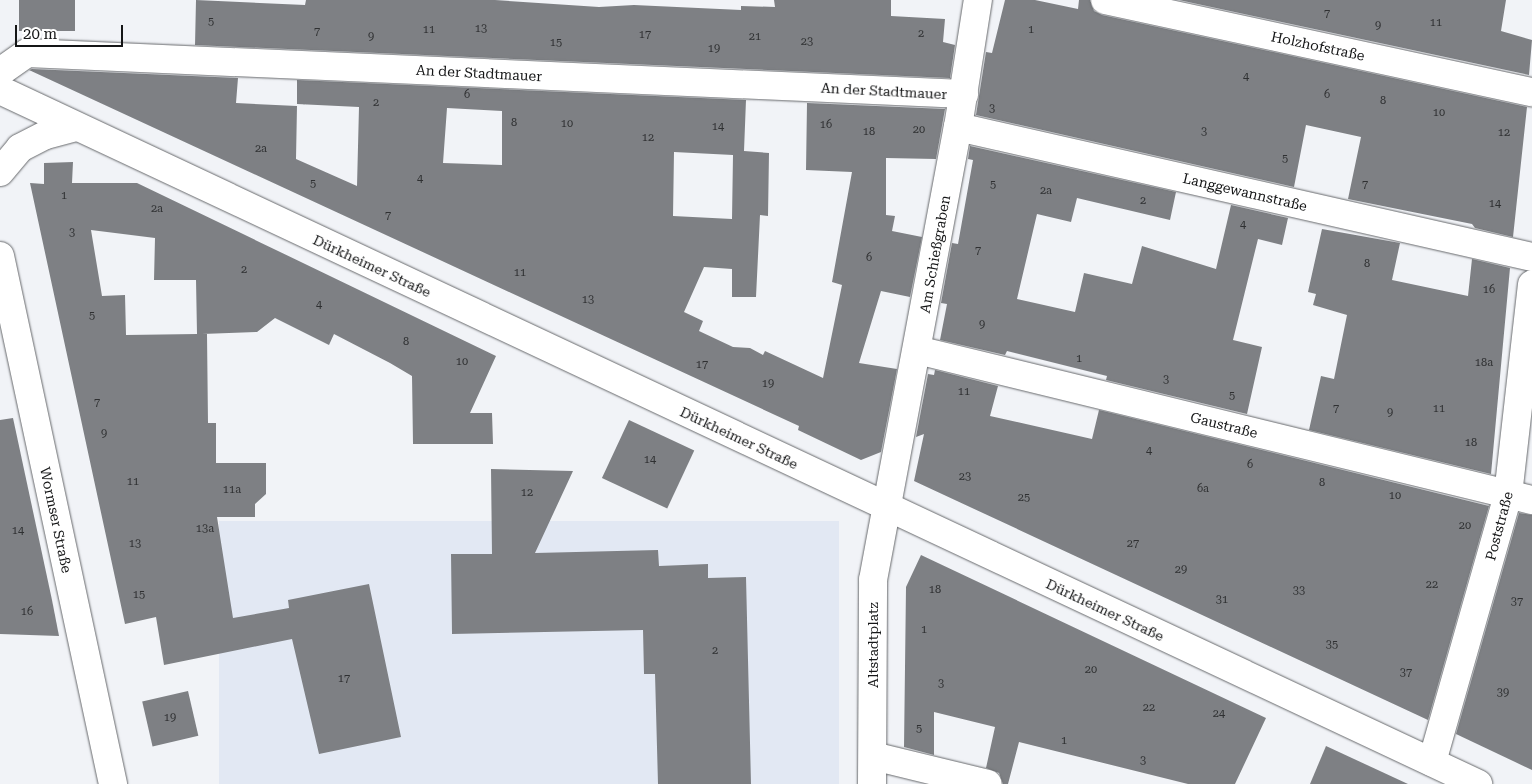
<!DOCTYPE html>
<meta charset="utf-8">
<style>
body{margin:0}
#map{position:relative;width:1532px;height:784px;overflow:hidden;background:#f1f3f7;font-family:"Roboto Serif",serif}
div>[style]{position:absolute}
[style*='--x']{left:calc(var(--x)*1px);top:calc(var(--y)*1px);width:calc(var(--w)*1px);rotate:calc(var(--a)*1deg)}
.built>*{inset:0;background:#e2e8f3;transform-origin:0 0}
.building>*{inset:0;background:#7e8084;transform-origin:0 0}
.roads{filter:drop-shadow(0 0 1px #67696c) drop-shadow(0 0 1px #67696c)}
.minor>*{height:28px;margin:-14px;padding:0 14px;transform-origin:14px;border-radius:14px;background:#fff}
.tertiary>*{height:28px;margin:-14px;padding:0 14px;transform-origin:14px;border-radius:14px;background:#fff}
span{translate:-50% -50%;white-space:nowrap;text-align:center;line-height:1.15;-webkit-text-stroke:5px #fff;paint-order:stroke}
.number-label{font-size:11px;color:#2f3032}
.number-label span{-webkit-text-stroke-width:0}
.street-label{font-size:14px;color:#151617}
.scale{position:absolute;left:15px;top:25px;width:108px;height:22px;box-sizing:border-box;border:2px solid #151617;border-top:0;padding-left:6px;font-size:15px;line-height:18px;white-space:nowrap;color:#151617;-webkit-text-stroke:4px #fff;paint-order:stroke}
</style>
<div id="map">
<div class="built">
<i style="left:219px;top:521px;width:620px;height:267px"></i>
</div>
<div class="building">
<i style="left:19px;top:0;width:56px;height:31px"></i>
<i style="clip-path:polygon(196px 0,305px 5px,306px 0,495px 0,599px 7px,634px 5px,741px 10px,741px 6px,775px 7px,774px 0,891px 0,891px 16px,945px 19px,943px 42px,955px 45px,950px 78px,195px 45px)"></i>
<i style="clip-path:polygon(1005px 0,1035px 0,1078px 9px,1079px 0,1090px 0,1094px 11px,1102px 15px,1527px 107px,1513px 237px,1475px 228px,1472px 224px,1348px 199px,1361px 137px,1306px 125px,1294px 187px,976px 115px,986px 52px,992px 53px)"></i>
<i style="clip-path:polygon(1179px 0,1506px 0,1501px 31px,1532px 40px,1529px 75px)"></i>
<i style="clip-path:polygon(evenodd,32px 69px,238px 78px,236px 103px,297px 106px,296px 159px,357px 186px,359px 107px,297px 104px,297px 80px,746px 100px,744px 151px,769px 153px,768px 216px,760px 215px,756px 297px,732px 297px,732px 269px,704px 267px,684px 312px,703px 321px,699px 331px,733px 347px,750px 348px,763px 355px,765px 351px,823px 378px,842px 285px,832px 282px,852px 172px,806px 170px,807px 103px,945px 109px,936px 159px,886px 158px,886px 215px,895px 216px,892px 231px,922px 237px,910px 297px,881px 291px,859px 363px,897px 369px,881px 452px,861px 460px,798px 430px,799px 426px,29px 70px,32px 69px,447px 108px,502px 111px,502px 165px,443px 163px,447px 108px,32px 69px,674px 152px,733px 155px,732px 219px,673px 216px,674px 152px)"></i>
<i style="clip-path:polygon(970px 146px,1176px 192px,1170px 220px,1077px 198px,1071px 222px,1037px 214px,1017px 299px,1075px 312px,1084px 273px,1132px 284px,1142px 246px,1216px 269px,1231px 205px,1288px 218px,1282px 245px,1258px 239px,1233px 340px,1262px 347px,1247px 414px,1106px 380px,1107px 376px,1007px 351px,1005px 355px,940px 340px,947px 304px,941px 303px,952px 243px,958px 244px,973px 160px,968px 159px)"></i>
<i style="clip-path:polygon(evenodd,73px 162px,72px 183px,137px 183px,496px 356px,470px 413px,492px 413px,493px 444px,413px 444px,412px 376px,390px 363px,334px 334px,329px 345px,275px 318px,257px 332px,202px 334px,207px 334px,208px 423px,216px 423px,216px 463px,266px 463px,266px 494px,255px 504px,255px 517px,217px 517px,233px 618px,289px 608px,288px 600px,369px 584px,401px 737px,319px 754px,292px 639px,164px 665px,156px 617px,125px 624px,30px 183px,44px 184px,44px 163px,73px 162px,91px 230px,155px 238px,154px 280px,196px 280px,197px 334px,126px 335px,125px 295px,102px 296px,91px 230px)"></i>
<i style="clip-path:polygon(1322px 229px,1400px 243px,1392px 280px,1468px 296px,1472px 259px,1510px 268px,1491px 474px,1309px 430px,1321px 376px,1334px 379px,1347px 315px,1313px 305px,1316px 294px,1308px 292px)"></i>
<i style="clip-path:polygon(935px 370px,998px 386px,990px 416px,1092px 439px,1099px 410px,1489px 506px,1428px 720px,914px 481px,924px 434px,916px 437px,928px 374px,934px 375px)"></i>
<i style="clip-path:polygon(13px 418px,52px 600px,59px 636px,0 634px,0 420px)"></i>
<i style="left:629px;top:420px;width:72px;height:64px;rotate:25deg"></i>
<i style="clip-path:polygon(491px 469px,573px 471px,535px 553px,658px 550px,659px 566px,708px 564px,708px 578px,746px 577px,751px 784px,658px 784px,655px 674px,644px 674px,643px 630px,452px 634px,451px 554px,492px 554px)"></i>
<i style="clip-path:polygon(1519px 513px,1532px 515px,1532px 770px,1456px 734px)"></i>
<i style="clip-path:polygon(921px 555px,1266px 718px,1235px 784px,1188px 784px,1019px 742px,1008px 784px,1003px 784px,999px 773px,986px 768px,995px 727px,934px 712px,934px 755px,904px 747px,906px 587px)"></i>
<i style="left:188px;top:691px;width:46px;height:47px;rotate:77deg"></i>
<i style="clip-path:polygon(1326px 746px,1408px 784px,1310px 784px)"></i>
</div>
<div class="roads">
<div class="minor">
<i style="--x:1105;--y:0;--w:437;--a:12.2"></i>
<i style="--x:0;--y:72;--w:33;--a:-35"></i>
<i style="--x:27;--y:53;--w:938;--a:2.51"></i>
<i style="--x:0;--y:90;--w:1633;--a:25.15"></i>
<i style="--x:958;--y:127;--w:589;--a:12.76"></i>
<i style="--x:917;--y:350;--w:633;--a:13.71"></i>
<i style="--x:873;--y:756;--w:118;--a:13.7"></i>
<i style="--x:1432;--y:762;--w:278;--a:-74.1"></i>
<i style="--x:1508;--y:495;--w:212;--a:-83.5"></i>
<i style="--x:872;--y:784;--w:204;--a:-89.7"></i>
<i style="--x:873;--y:580;--w:461;--a:-79.4"></i>
<i style="--x:958;--y:127;--w:129;--a:-81.1"></i>
</div>
<div class="tertiary">
<i style="--x:0;--y:172;--w:31;--a:-50"></i>
<i style="--x:20;--y:148;--w:29;--a:-27"></i>
<i style="--x:46;--y:135;--w:30;--a:-15"></i>
<i style="--x:0;--y:256;--w:540;--a:77.92"></i>
</div>
</div>
<div class="number-label">
<span style="left:1327px;top:14px">7</span>
<span style="left:211px;top:22px">5</span>
<span style="left:1436px;top:23px">11</span>
<span style="left:1378px;top:26px">9</span>
<span style="left:481px;top:29px">13</span>
<span style="left:429px;top:30px">11</span>
<span style="left:1031px;top:30px">1</span>
<span style="left:317px;top:32px">7</span>
<span style="left:921px;top:34px">2</span>
<span style="left:645px;top:35px">17</span>
<span style="left:371px;top:37px">9</span>
<span style="left:755px;top:37px">21</span>
<span style="left:807px;top:42px">23</span>
<span style="left:556px;top:43px">15</span>
<span style="left:714px;top:49px">19</span>
<span style="left:1246px;top:77px">4</span>
<span style="left:467px;top:95px">6</span>
<span style="left:1327px;top:95px">6</span>
<span style="left:1383px;top:101px">8</span>
<span style="left:376px;top:103px">2</span>
<span style="left:992px;top:109px">3</span>
<span style="left:1439px;top:113px">10</span>
<span style="left:514px;top:123px">8</span>
<span style="left:567px;top:124px">10</span>
<span style="left:826px;top:125px">16</span>
<span style="left:718px;top:127px">14</span>
<span style="left:919px;top:130px">20</span>
<span style="left:869px;top:132px">18</span>
<span style="left:1204px;top:132px">3</span>
<span style="left:1504px;top:133px">12</span>
<span style="left:648px;top:138px">12</span>
<span style="left:261px;top:149px">2a</span>
<span style="left:1285px;top:159px">5</span>
<span style="left:420px;top:179px">4</span>
<span style="left:313px;top:184px">5</span>
<span style="left:993px;top:185px">5</span>
<span style="left:1365px;top:185px">7</span>
<span style="left:1046px;top:191px">2a</span>
<span style="left:64px;top:196px">1</span>
<span style="left:1143px;top:201px">2</span>
<span style="left:1495px;top:204px">14</span>
<span style="left:157px;top:209px">2a</span>
<span style="left:388px;top:216px">7</span>
<span style="left:1243px;top:225px">4</span>
<span style="left:72px;top:233px">3</span>
<span style="left:978px;top:251px">7</span>
<span style="left:869px;top:258px">6</span>
<span style="left:1367px;top:264px">8</span>
<span style="left:244px;top:270px">2</span>
<span style="left:520px;top:273px">11</span>
<span style="left:1489px;top:290px">16</span>
<span style="left:588px;top:300px">13</span>
<span style="left:319px;top:305px">4</span>
<span style="left:92px;top:316px">5</span>
<span style="left:982px;top:325px">9</span>
<span style="left:406px;top:342px">8</span>
<span style="left:1079px;top:359px">1</span>
<span style="left:462px;top:362px">10</span>
<span style="left:1484px;top:363px">18a</span>
<span style="left:702px;top:365px">17</span>
<span style="left:1166px;top:380px">3</span>
<span style="left:768px;top:384px">19</span>
<span style="left:964px;top:392px">11</span>
<span style="left:1232px;top:396px">5</span>
<span style="left:97px;top:403px">7</span>
<span style="left:1336px;top:409px">7</span>
<span style="left:1439px;top:409px">11</span>
<span style="left:1390px;top:413px">9</span>
<span style="left:104px;top:434px">9</span>
<span style="left:1471px;top:443px">18</span>
<span style="left:1149px;top:451px">4</span>
<span style="left:650px;top:460px">14</span>
<span style="left:1250px;top:465px">6</span>
<span style="left:965px;top:477px">23</span>
<span style="left:133px;top:482px">11</span>
<span style="left:1322px;top:483px">8</span>
<span style="left:1203px;top:489px">6a</span>
<span style="left:232px;top:490px">11a</span>
<span style="left:527px;top:493px">12</span>
<span style="left:1395px;top:496px">10</span>
<span style="left:1024px;top:498px">25</span>
<span style="left:1465px;top:526px">20</span>
<span style="left:205px;top:529px">13a</span>
<span style="left:18px;top:531px">14</span>
<span style="left:135px;top:544px">13</span>
<span style="left:1133px;top:544px">27</span>
<span style="left:1181px;top:570px">29</span>
<span style="left:1432px;top:585px">22</span>
<span style="left:935px;top:590px">18</span>
<span style="left:1299px;top:591px">33</span>
<span style="left:139px;top:595px">15</span>
<span style="left:1222px;top:600px">31</span>
<span style="left:1517px;top:602px">37</span>
<span style="left:27px;top:612px">16</span>
<span style="left:924px;top:630px">1</span>
<span style="left:1332px;top:645px">35</span>
<span style="left:715px;top:651px">2</span>
<span style="left:1091px;top:670px">20</span>
<span style="left:1406px;top:673px">37</span>
<span style="left:344px;top:679px">17</span>
<span style="left:941px;top:684px">3</span>
<span style="left:1503px;top:693px">39</span>
<span style="left:1149px;top:708px">22</span>
<span style="left:1219px;top:714px">24</span>
<span style="left:170px;top:718px">19</span>
<span style="left:919px;top:729px">5</span>
<span style="left:1064px;top:741px">1</span>
<span style="left:1143px;top:761px">3</span>
</div>
<div class="street-label">
<span style="left:1318px;top:46px;rotate:12deg">Holzhofstraße</span>
<span style="left:479px;top:73px;rotate:3deg">An der Stadtmauer</span>
<span style="left:884px;top:91px;rotate:3deg">An der Stadtmauer</span>
<span style="left:1245px;top:192px;rotate:13deg">Langgewannstraße</span>
<span style="left:935px;top:254px;rotate:-80deg">Am Schießgraben</span>
<span style="left:372px;top:266px;rotate:25deg">Dürkheimer Straße</span>
<span style="left:1224px;top:425px;rotate:14deg">Gaustraße</span>
<span style="left:739px;top:438px;rotate:25deg">Dürkheimer Straße</span>
<span style="left:56px;top:520px;rotate:78deg">Wormser Straße</span>
<span style="left:1499px;top:526px;rotate:-75deg">Poststraße</span>
<span style="left:1105px;top:610px;rotate:25deg">Dürkheimer Straße</span>
<span style="left:873px;top:645px;rotate:-90deg">Altstadtplatz</span>
</div>
<div class="scale">20 m</div>
</div>
